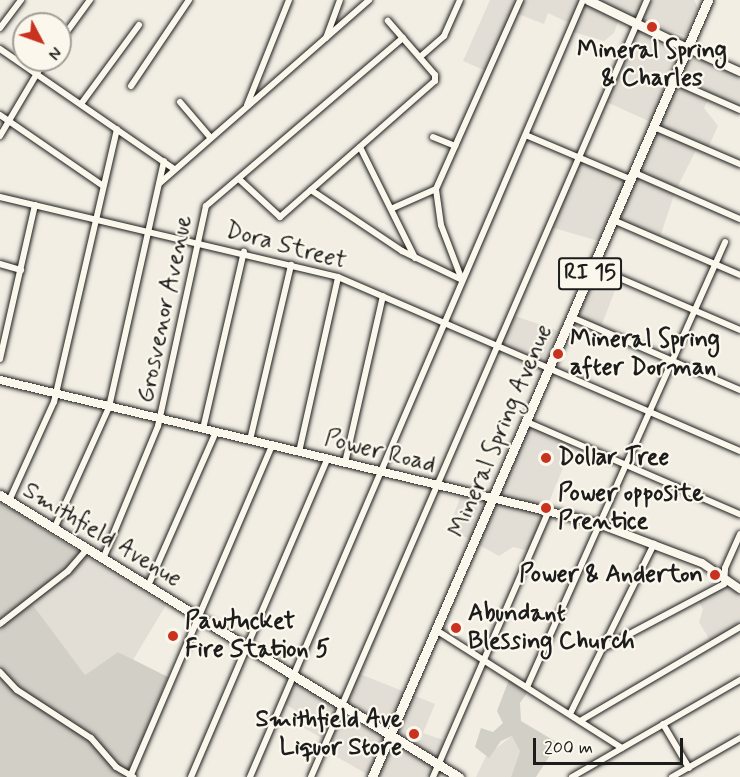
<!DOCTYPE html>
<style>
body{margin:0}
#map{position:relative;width:740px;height:777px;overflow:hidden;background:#f2eee4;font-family:Mynerve,sans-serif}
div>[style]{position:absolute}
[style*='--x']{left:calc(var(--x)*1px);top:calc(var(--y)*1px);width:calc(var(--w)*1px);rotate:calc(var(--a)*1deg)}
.built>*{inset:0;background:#e2ded5;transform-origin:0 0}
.green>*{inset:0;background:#d2cfc6}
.roads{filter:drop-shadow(0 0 2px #1c1c1c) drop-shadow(0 0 2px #1c1c1c)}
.street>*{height:6px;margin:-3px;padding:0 3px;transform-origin:3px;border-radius:3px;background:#fbf7ec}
.secondary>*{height:8px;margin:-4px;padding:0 4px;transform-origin:4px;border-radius:4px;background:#fbf7ec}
.primary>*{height:9px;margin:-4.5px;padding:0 4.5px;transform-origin:4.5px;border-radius:4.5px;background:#fbf7ec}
.dots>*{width:16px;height:16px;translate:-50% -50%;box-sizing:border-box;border:3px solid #fbf7ec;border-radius:50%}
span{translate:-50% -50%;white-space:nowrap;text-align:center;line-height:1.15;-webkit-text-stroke:4.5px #fbf7ec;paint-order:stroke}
.shield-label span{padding:2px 4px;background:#fbf7ec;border:2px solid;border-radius:4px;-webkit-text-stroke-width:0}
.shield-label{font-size:22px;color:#1c1c1c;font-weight:700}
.poi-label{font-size:24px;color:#1c1c1c;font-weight:700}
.left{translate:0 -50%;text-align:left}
.right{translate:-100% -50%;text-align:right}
.street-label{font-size:24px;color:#1c1c1c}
.north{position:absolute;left:12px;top:12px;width:60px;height:60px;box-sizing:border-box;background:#fbf7ec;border:2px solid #a29f99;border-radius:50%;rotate:131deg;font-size:16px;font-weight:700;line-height:24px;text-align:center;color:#1c1c1c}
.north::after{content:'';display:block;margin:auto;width:21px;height:27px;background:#c8321e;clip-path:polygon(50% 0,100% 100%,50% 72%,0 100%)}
.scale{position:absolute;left:533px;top:738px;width:150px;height:27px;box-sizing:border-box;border:3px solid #1c1c1c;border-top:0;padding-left:8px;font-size:18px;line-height:21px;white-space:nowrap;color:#1c1c1c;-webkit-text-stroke:4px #fbf7ec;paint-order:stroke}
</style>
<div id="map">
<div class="built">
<i style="clip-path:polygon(490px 0,646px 0,637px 20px,740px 72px,740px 110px,709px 97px,704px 108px,718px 126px,707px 150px,697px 148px,675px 192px,659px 240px,613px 220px,602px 242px,547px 226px,577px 157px,628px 179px,653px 123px,602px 100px,635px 23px,620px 16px,614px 33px,604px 41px,570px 31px,571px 24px,548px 13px,544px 24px,513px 12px,486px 71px,463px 61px)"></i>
<i style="clip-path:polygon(652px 0,694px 0,698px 8px,686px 36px,642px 20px)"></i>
<i style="left:591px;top:269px;width:30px;height:50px;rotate:21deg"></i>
<i style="left:509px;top:314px;width:57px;height:34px;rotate:19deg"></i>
<i style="clip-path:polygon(525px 422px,574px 441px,529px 551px,513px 547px,499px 556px,449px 528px,462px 492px,490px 498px)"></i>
<i style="clip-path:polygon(89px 558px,166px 605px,133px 660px,118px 652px,85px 675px,31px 604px,76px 573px)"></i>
<i style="clip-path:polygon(722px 582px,740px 590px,740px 626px,711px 642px,699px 622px,703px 609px,697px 599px)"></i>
<i style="clip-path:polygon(355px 672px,435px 704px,423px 733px,446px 741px,433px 777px,372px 777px,323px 749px,325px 740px,297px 724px,295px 710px,282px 702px,291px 677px,340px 704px)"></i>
<i style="clip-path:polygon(512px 736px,520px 742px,520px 751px,511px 777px,476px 777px,486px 756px)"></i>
</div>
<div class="green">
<i style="clip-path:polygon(0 502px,89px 558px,76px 573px,32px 604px,85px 675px,118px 652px,168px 677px,127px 777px,0 777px)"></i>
<i style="clip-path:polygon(510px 677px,529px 690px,520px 703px,521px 721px,558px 743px,536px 777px,511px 777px,520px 751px,512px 736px,501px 741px,489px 758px,475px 747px,481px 728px,493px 732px,503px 723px,497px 711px)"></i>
</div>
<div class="roads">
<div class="street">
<i style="--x:0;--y:28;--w:35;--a:-53"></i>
<i style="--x:326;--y:38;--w:40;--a:-69.8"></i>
<i style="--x:60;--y:41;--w:51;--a:-53.8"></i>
<i style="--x:0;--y:49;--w:211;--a:34.6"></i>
<i style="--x:420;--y:57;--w:32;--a:-41"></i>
<i style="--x:444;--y:36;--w:39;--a:-66"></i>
<i style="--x:674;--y:81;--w:72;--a:23.7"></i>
<i style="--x:131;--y:86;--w:104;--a:-56"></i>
<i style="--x:180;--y:102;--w:46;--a:49.4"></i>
<i style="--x:81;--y:104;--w:98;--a:-53.7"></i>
<i style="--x:247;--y:105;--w:113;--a:-68.2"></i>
<i style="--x:0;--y:115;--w:124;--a:34.5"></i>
<i style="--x:654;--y:127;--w:94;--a:23.3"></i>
<i style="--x:0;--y:136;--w:88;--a:-59.4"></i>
<i style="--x:528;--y:136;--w:113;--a:22.9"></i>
<i style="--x:433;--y:137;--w:24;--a:22"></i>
<i style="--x:360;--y:147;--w:124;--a:63.6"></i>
<i style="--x:635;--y:173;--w:115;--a:23.7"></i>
<i style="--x:239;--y:179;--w:56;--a:42.8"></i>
<i style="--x:280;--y:217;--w:206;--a:-41.3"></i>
<i style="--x:435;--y:81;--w:6;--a:-90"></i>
<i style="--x:435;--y:75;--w:72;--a:-131"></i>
<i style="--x:160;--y:183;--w:278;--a:-41.2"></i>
<i style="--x:311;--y:190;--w:110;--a:33.8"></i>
<i style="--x:402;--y:251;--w:67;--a:25.8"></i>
<i style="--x:0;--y:197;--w:347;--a:13.3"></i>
<i style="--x:338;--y:277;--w:438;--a:23.4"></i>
<i style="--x:393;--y:208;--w:47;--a:-23.8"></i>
<i style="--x:613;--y:220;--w:138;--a:23.4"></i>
<i style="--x:0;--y:264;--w:22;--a:16"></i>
<i style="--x:594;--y:267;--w:159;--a:23.3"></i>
<i style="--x:462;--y:280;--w:59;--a:-110.9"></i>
<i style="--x:441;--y:225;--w:36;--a:-98"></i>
<i style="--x:436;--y:189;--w:207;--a:-66"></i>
<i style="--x:571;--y:317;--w:184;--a:23.4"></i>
<i style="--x:0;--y:359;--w:158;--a:-77.2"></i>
<i style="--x:527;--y:422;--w:232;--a:23.4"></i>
<i style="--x:203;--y:429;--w:182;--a:-77"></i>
<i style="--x:250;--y:440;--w:180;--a:-76.8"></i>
<i style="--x:299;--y:452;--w:179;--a:-77.4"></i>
<i style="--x:345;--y:463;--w:171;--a:-77.2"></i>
<i style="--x:9;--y:501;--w:109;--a:-65.6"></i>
<i style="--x:54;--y:402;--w:280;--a:-77"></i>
<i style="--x:54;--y:529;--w:134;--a:-65.7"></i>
<i style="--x:109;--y:407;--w:252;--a:-77.4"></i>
<i style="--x:103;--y:559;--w:144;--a:-67.5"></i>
<i style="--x:158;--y:426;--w:225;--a:-77.7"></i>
<i style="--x:206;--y:206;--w:259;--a:-40.5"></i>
<i style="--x:148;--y:586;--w:168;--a:-66.2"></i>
<i style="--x:0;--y:624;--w:86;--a:-37.9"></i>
<i style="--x:68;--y:571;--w:29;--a:-49"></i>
<i style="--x:436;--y:630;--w:220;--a:32.4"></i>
<i style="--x:607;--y:646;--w:132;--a:-27.9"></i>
<i style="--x:724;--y:584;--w:16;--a:-86"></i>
<i style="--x:725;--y:568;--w:37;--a:-66"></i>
<i style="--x:0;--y:672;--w:25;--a:47"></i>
<i style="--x:17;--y:690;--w:88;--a:33"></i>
<i style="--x:91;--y:738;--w:38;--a:49"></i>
<i style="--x:116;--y:767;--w:20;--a:30"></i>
<i style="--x:527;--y:687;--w:487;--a:-66"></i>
<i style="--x:570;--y:714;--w:190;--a:-63.7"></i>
<i style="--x:580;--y:721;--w:186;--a:-30.4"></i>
<i style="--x:663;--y:724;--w:51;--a:59.4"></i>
<i style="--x:130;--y:777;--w:361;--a:-66.8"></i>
<i style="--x:191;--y:777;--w:346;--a:-66.8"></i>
<i style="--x:250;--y:777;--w:845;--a:-66.8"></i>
<i style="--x:311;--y:777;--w:847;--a:-66.61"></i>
<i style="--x:433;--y:777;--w:289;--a:-66.5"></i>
<i style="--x:572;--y:777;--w:194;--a:-30"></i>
<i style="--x:672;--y:777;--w:78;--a:-29.8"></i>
</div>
<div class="secondary">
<i style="--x:687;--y:48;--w:58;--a:24.4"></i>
<i style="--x:0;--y:380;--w:613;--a:13.49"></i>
<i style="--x:596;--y:523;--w:113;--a:20.7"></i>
<i style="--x:702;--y:563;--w:46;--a:34.4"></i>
</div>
<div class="primary">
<i style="--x:588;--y:0;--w:110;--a:25.9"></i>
<i style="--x:0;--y:495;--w:539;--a:31.57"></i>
<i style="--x:372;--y:777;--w:847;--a:-66.61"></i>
</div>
</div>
<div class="dots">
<i style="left:652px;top:27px;background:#c8321e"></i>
<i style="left:558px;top:354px;background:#c8321e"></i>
<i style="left:546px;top:458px;background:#c8321e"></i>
<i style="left:546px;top:508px;background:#c8321e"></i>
<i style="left:715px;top:575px;background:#c8321e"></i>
<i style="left:456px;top:628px;background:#c8321e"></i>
<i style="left:173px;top:636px;background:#c8321e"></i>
<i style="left:414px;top:734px;background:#c8321e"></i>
</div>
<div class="shield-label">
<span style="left:590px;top:274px">RI 15</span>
</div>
<div class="poi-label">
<span style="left:652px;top:65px">Mineral Spring<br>&amp; Charles</span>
<span class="left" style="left:570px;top:354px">Mineral Spring<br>after Dorman</span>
<span class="left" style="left:558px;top:458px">Dollar Tree</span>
<span class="left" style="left:558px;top:508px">Power opposite<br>Prentice</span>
<span class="right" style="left:703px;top:575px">Power &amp; Anderton</span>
<span class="left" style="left:468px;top:628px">Abundant<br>Blessing Church</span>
<span class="left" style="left:185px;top:636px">Pawtucket<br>Fire Station 5</span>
<span class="right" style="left:402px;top:734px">Smithfield Ave<br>Liquor Store</span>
</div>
<div class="street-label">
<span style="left:286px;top:246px;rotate:15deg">Dora Street</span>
<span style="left:165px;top:309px;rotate:-78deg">Grosvenor Avenue</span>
<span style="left:501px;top:431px;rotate:-67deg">Mineral Spring Avenue</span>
<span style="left:380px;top:452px;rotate:14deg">Power Road</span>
<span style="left:102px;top:535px;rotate:31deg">Smithfield Avenue</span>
</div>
<div class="north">N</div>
<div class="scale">200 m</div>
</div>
